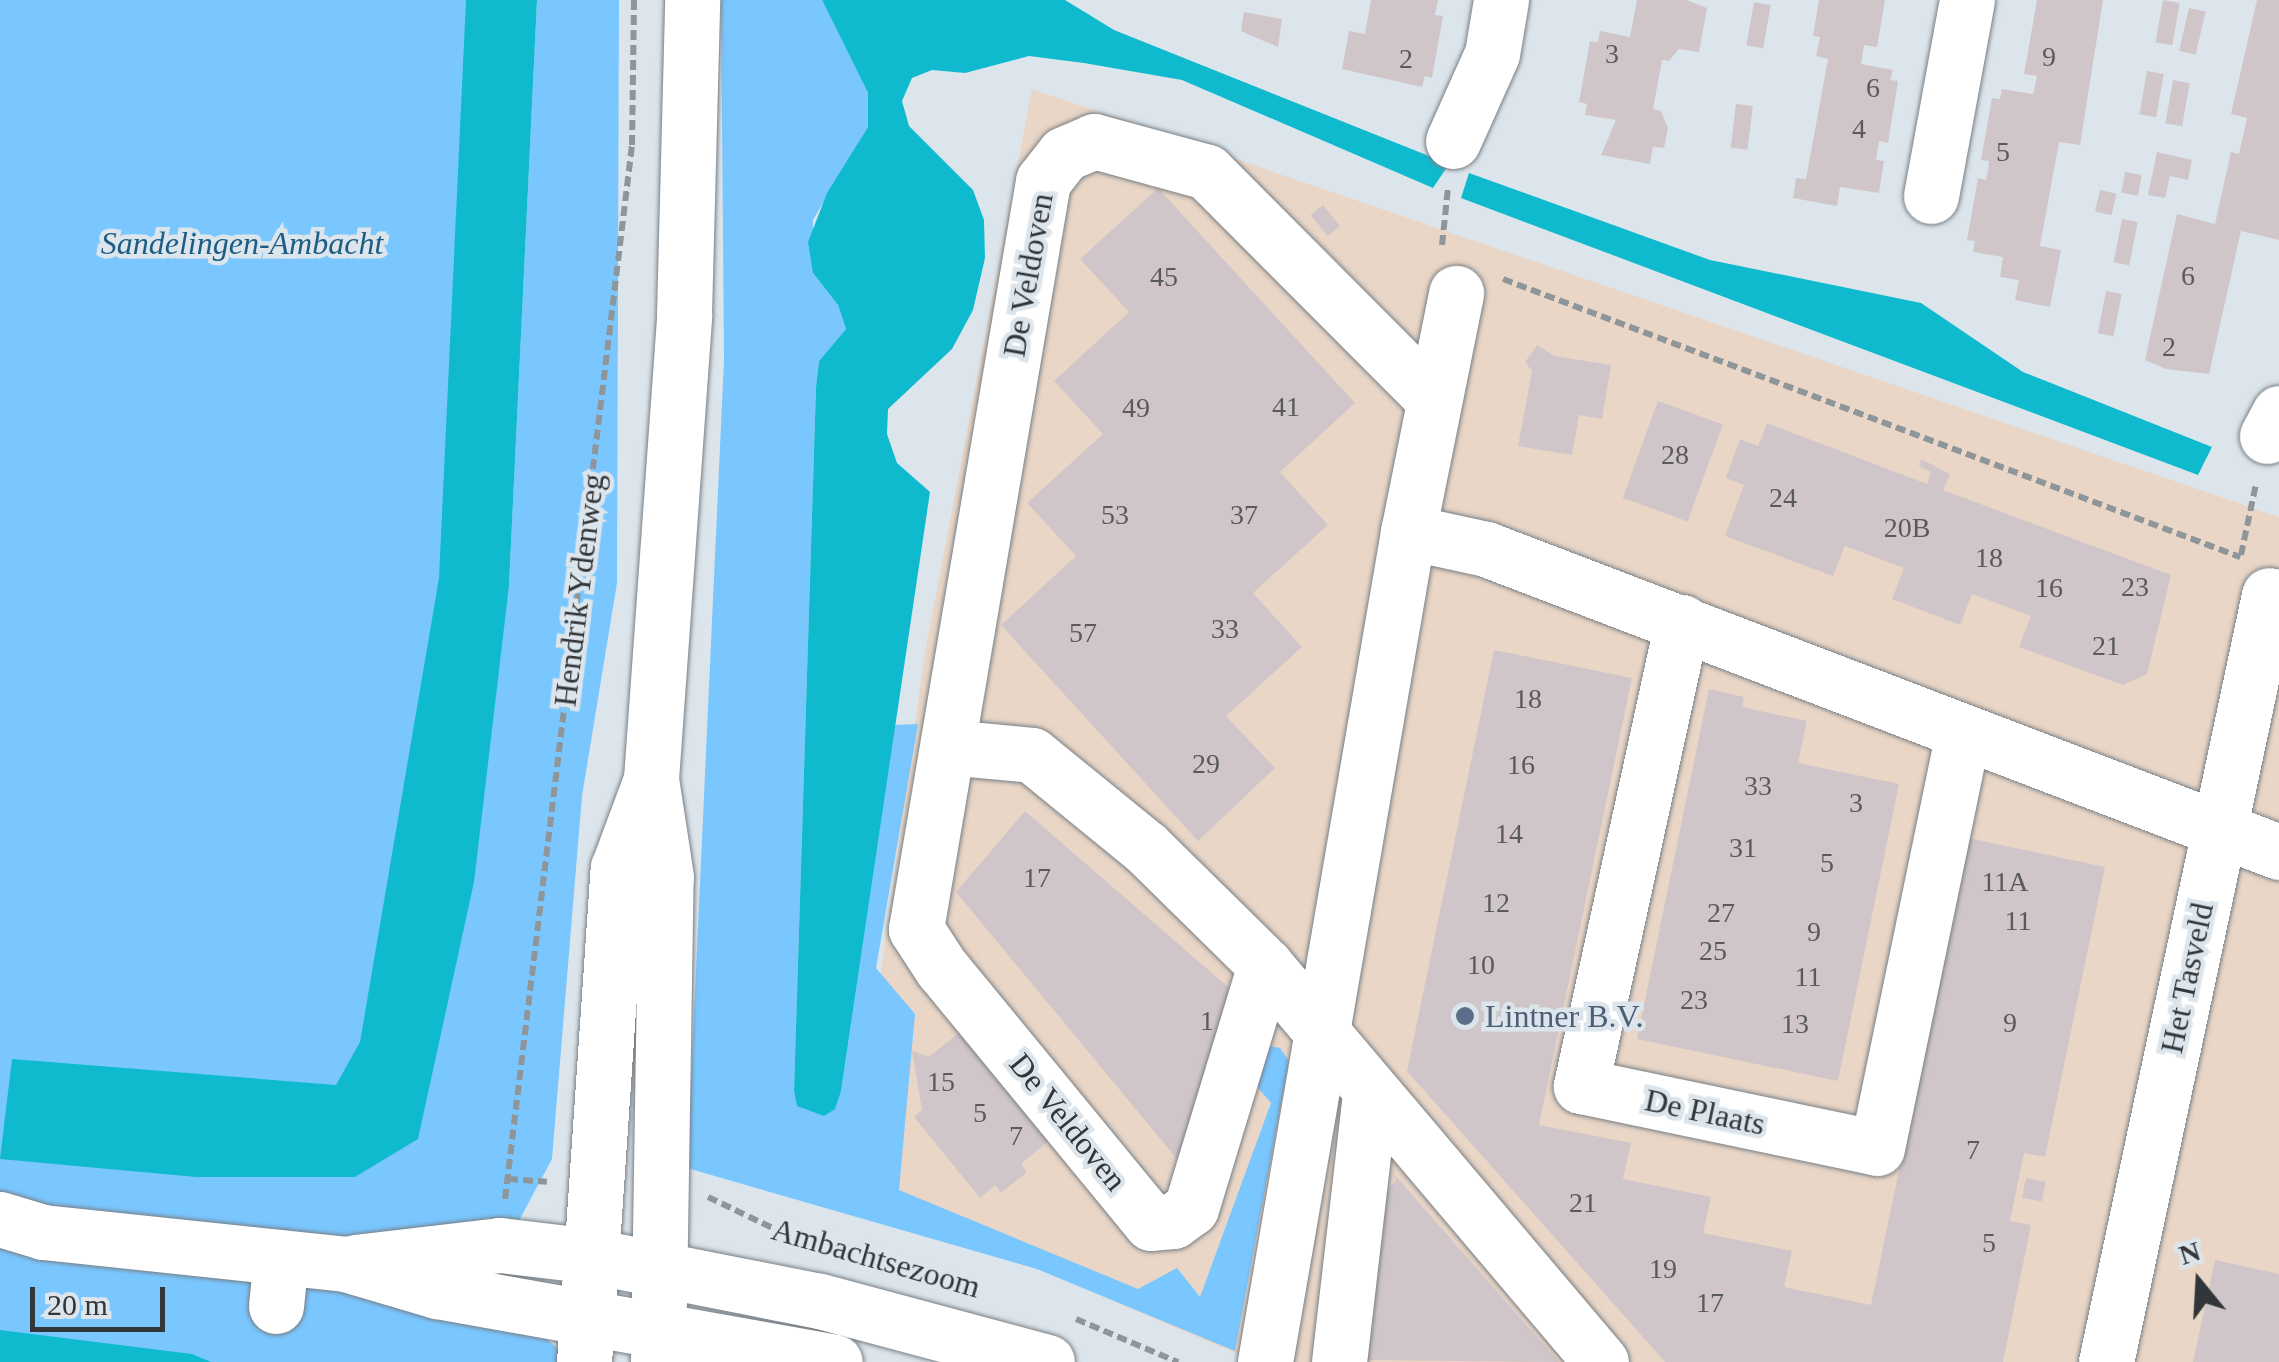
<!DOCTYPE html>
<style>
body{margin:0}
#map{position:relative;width:2279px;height:1362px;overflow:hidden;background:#dce5eb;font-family:"Times New Roman",serif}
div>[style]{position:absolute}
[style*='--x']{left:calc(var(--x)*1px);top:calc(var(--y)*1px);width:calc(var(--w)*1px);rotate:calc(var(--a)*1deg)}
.industrial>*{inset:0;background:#e9d6c6}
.green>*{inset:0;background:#7ac7ff}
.water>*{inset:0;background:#10bace}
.building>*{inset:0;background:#d0c6ca;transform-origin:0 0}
.path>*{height:6px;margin-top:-3px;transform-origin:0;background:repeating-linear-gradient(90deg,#8f969a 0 10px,transparent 0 15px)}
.roads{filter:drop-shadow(0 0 2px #787f85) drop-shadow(0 0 2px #787f85)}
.minor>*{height:55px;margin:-27.5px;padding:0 27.5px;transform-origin:27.5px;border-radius:27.5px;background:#fff}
.major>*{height:55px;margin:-27.5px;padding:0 27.5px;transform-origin:27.5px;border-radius:27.5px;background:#fff}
.dots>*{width:28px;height:28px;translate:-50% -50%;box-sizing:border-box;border:5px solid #dce5eb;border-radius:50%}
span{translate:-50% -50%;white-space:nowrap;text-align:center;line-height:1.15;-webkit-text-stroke:9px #dce5eb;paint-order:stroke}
.number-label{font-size:28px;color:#5a5a5d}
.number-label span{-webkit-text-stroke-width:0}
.park-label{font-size:32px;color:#1c5c85;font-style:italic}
.street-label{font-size:32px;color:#333639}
.service-label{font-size:32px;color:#4e5e75}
.left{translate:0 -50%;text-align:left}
.north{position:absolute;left:2149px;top:1232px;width:100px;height:100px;-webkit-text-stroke:8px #dce5eb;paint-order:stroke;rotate:342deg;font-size:28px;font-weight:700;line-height:40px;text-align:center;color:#333639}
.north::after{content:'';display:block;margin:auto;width:35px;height:45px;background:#333639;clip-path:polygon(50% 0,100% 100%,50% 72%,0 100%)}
.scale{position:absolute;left:30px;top:1287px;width:135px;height:45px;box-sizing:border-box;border:5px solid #333639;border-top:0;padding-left:12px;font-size:30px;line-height:35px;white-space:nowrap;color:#333639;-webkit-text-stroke:8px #dce5eb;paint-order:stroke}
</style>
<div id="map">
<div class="industrial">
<i style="clip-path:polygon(1032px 89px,2279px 517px,2279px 1362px,1256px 1362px,851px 1189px,925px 652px)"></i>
</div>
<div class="green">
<i style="clip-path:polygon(0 0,491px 0,462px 938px,509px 586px,537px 0,619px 0,617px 583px,582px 796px,552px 1159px,514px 1230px,452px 1229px,522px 1317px,560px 1351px,560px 1362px,0 1362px)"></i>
<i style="clip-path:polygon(721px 0,822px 0,868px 93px,868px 127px,813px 220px,813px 273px,838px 305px,846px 329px,819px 361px,816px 387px,794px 1090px,841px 1091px,895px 725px,918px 724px,876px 968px,915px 1014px,899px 1190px,1138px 1289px,1177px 1268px,1200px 1297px,1271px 1103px,1246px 1074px,1265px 1045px,1280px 1048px,1289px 1061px,1235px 1351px,1037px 1269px,687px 1168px,724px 359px)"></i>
</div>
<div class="water">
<i style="clip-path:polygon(466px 0,537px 0,509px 586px,474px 882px,418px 1139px,355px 1177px,196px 1177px,0 1159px,12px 1059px,336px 1085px,360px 1042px,439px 578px)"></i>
<i style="clip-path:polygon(822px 0,1065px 0,1114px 30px,1449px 164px,1433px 188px,1182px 80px,1084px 63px,1029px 56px,965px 73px,932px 70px,912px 78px,902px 101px,909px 126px,973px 190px,984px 220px,985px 258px,973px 310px,952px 349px,888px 409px,887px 434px,897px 463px,930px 492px,841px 1091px,835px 1109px,824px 1116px,797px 1106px,794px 1090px,816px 387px,819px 361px,846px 329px,838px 305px,813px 273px,808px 242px,827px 193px,868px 127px,868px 93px)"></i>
<i style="clip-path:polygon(1469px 173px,1710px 260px,1921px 303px,2023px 372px,2212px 447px,2198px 475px,1461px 198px)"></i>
<i style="clip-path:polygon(0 1330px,192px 1354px,211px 1362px,0 1362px)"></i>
</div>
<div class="building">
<i style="clip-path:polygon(1371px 0,1438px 0,1435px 15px,1443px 16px,1432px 78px,1425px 76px,1422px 87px,1342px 69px,1349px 31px,1365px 34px)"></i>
<i style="clip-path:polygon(1637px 0,1686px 0,1707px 8px,1699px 52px,1679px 49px,1669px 61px,1662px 60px,1653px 109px,1661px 111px,1668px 128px,1664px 148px,1653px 147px,1650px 164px,1601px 155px,1616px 120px,1585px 115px,1587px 104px,1579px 102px,1590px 41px,1598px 42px,1600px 31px,1630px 37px)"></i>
<i style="clip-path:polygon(1819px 0,1885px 0,1877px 47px,1864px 45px,1861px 64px,1893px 70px,1890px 80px,1898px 81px,1888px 143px,1879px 141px,1876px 160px,1884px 161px,1879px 193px,1840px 187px,1837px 206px,1793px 198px,1796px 178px,1806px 179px,1828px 59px,1816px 56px,1820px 37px,1813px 36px)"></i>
<i style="clip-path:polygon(2037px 0,2103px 0,2080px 145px,2059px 142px,2040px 246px,2061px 250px,2050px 307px,2015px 300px,2019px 280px,2000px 277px,2003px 257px,1973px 252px,1975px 241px,1967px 240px,1978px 178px,1986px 180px,1988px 170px,1989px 161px,1981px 160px,1992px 98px,2000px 99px,2002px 89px,2033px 94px,2037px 76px,2024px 74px)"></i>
<i style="left:2163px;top:0;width:17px;height:43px;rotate:10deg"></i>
<i style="clip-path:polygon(2257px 0,2279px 0,2279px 240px,2241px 231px,2209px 374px,2166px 369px,2145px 360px,2177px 214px,2215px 224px,2231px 152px,2239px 154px,2247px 118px,2231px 114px)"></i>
<i style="left:1754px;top:2px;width:17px;height:44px;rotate:10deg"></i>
<i style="left:2189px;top:8px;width:17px;height:44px;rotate:13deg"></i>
<i style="clip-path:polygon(1244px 12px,1282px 19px,1278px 47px,1241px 31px)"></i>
<i style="left:2147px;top:71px;width:17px;height:44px;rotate:10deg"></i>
<i style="left:2173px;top:80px;width:17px;height:44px;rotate:10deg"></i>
<i style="left:1736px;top:104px;width:17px;height:44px;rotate:7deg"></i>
<i style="clip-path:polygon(2157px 152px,2192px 160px,2188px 180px,2170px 176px,2165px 198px,2148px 195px)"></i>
<i style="left:2125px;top:172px;width:17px;height:21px;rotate:10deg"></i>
<i style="clip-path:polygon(1158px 188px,1355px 403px,1280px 472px,1328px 525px,1253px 593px,1302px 647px,1226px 716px,1275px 768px,1198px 841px,1001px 625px,1076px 556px,1027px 503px,1103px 434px,1054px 381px,1129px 312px,1080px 259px)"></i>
<i style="left:2100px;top:190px;width:17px;height:22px;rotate:13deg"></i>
<i style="left:1323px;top:205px;width:27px;height:16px;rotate:51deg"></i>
<i style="left:2122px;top:219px;width:16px;height:44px;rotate:11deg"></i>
<i style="left:2106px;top:291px;width:16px;height:43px;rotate:11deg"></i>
<i style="clip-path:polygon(1537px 345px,1554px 356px,1611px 365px,1602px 419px,1579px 415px,1572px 455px,1518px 446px,1532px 371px,1525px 362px)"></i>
<i style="left:1658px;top:401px;width:69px;height:103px;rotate:20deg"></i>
<i style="clip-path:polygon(1767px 423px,1927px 484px,1931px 472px,1919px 466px,1921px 459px,1950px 474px,1943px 490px,2171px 575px,2147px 674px,2123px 685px,2019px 647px,2031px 616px,1972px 594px,1960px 625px,1892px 599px,1904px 568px,1845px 546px,1833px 576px,1725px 536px,1744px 485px,1726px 478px,1740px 439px,1758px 446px)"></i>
<i style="clip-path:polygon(1494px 650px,1632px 678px,1539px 1125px,1631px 1143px,1623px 1179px,1711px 1197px,1703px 1233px,1792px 1251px,1784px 1287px,1871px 1305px,1968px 838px,2105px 867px,2045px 1157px,2024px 1153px,2010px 1221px,2031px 1225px,2003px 1362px,1665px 1362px,1407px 1071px)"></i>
<i style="clip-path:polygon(1709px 689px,1744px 697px,1742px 707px,1807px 721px,1798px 763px,1899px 784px,1838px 1081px,1637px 1039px)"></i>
<i style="clip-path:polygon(1025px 811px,1235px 993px,1177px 1159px,956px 892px)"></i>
<i style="clip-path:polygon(961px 1031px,1050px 1140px,1021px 1164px,1027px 1172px,1001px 1193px,995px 1185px,980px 1198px,914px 1117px,922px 1110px,912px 1051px,929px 1057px)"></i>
<i style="clip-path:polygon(1393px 1173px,1559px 1362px,1367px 1360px,1385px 1191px,1396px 1181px)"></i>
<i style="left:2026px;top:1178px;width:20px;height:20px;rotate:11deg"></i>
<i style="clip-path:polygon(2215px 1260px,2279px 1274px,2279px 1362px,2193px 1362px)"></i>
</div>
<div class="path">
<i style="--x:1442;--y:245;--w:57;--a:-84"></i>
<i style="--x:1503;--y:279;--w:788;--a:20.67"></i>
<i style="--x:2241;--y:555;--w:73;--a:-78.1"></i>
<i style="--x:508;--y:1179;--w:39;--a:4"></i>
<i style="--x:708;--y:1197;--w:102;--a:25.6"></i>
<i style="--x:800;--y:1241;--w:61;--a:9.5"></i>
<i style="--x:860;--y:1251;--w:119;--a:17.1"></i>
<i style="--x:505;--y:1199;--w:1062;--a:-83.13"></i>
<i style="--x:632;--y:145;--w:145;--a:-89.2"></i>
<i style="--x:1076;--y:1319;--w:111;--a:22.9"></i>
</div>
<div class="roads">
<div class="minor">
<i style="--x:1453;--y:141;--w:95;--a:-65.9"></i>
<i style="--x:1492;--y:54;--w:55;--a:-80.5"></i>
<i style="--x:1931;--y:196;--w:199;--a:-79.6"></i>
<i style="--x:2267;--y:436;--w:26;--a:-62"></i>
<i style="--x:1408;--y:532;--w:80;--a:12.3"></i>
<i style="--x:1486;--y:549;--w:849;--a:20.91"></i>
<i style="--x:1682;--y:622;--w:475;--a:102.3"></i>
<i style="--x:1581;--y:1086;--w:302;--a:11.8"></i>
<i style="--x:1877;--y:1148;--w:425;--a:-78.3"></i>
<i style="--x:948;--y:747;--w:84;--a:5.4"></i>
<i style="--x:1032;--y:755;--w:147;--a:39.2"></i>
<i style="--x:1146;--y:848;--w:167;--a:44.5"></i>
<i style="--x:1265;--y:965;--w:520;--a:49.76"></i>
<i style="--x:1265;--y:965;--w:254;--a:106.9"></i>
<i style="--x:1191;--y:1208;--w:22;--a:144"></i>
<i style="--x:1173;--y:1221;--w:22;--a:175"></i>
<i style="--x:1151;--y:1223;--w:329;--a:-129.4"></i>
<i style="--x:942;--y:969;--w:48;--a:-123"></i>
<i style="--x:916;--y:929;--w:759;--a:-80.36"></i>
<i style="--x:1043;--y:181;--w:34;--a:-52"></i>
<i style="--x:1064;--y:154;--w:33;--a:-23"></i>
<i style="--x:1094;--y:141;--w:117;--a:15.3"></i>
<i style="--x:1207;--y:172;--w:320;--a:45.1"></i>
<i style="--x:0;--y:1219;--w:45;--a:16.8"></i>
<i style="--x:43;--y:1232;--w:304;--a:6"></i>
<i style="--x:345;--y:1264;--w:96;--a:16.4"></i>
<i style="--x:437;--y:1291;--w:404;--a:10.1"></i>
<i style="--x:355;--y:1262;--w:146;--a:-6.7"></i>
<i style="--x:500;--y:1245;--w:93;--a:6.8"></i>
<i style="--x:592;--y:1256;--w:232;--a:11.2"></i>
<i style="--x:820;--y:1301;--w:235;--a:15"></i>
<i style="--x:276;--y:1306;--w:49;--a:-84.2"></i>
<i style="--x:1265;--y:1362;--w:842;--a:-80.22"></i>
<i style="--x:1408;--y:532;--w:244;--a:-78.6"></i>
<i style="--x:1339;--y:1362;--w:269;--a:-83.4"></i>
<i style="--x:2106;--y:1362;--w:784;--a:-78"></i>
</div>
<div class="major">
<i style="--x:584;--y:1362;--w:495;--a:-86.1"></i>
<i style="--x:618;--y:868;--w:92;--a:-69.6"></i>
<i style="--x:658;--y:1362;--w:485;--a:-89.1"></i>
<i style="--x:666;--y:877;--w:99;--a:-98.7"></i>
<i style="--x:651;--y:779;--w:466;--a:-85.9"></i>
<i style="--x:684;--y:314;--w:314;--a:-88.5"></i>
</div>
</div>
<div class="dots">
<i style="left:1465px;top:1016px;background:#5c6f8a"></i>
</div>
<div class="number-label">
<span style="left:1612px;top:54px">3</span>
<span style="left:2049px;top:57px">9</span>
<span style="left:1406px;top:59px">2</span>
<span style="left:1873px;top:88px">6</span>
<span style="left:1859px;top:129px">4</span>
<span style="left:2003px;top:152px">5</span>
<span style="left:2188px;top:276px">6</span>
<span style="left:1164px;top:277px">45</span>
<span style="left:2169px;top:347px">2</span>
<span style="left:1286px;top:407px">41</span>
<span style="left:1136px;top:408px">49</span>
<span style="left:1675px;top:455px">28</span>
<span style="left:1783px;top:498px">24</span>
<span style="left:1115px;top:515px">53</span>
<span style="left:1244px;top:515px">37</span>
<span style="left:1907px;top:528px">20B</span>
<span style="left:1989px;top:558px">18</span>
<span style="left:2135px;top:587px">23</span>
<span style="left:2049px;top:588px">16</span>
<span style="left:1225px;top:629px">33</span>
<span style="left:1083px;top:633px">57</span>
<span style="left:2106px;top:646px">21</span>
<span style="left:1528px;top:699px">18</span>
<span style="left:1206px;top:764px">29</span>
<span style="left:1521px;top:765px">16</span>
<span style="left:1758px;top:786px">33</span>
<span style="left:1856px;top:803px">3</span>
<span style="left:1509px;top:834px">14</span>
<span style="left:1743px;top:848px">31</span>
<span style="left:1827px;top:863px">5</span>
<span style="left:1037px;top:878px">17</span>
<span style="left:2005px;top:882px">11A</span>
<span style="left:1496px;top:903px">12</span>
<span style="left:1721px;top:913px">27</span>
<span style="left:2018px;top:921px">11</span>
<span style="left:1814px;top:932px">9</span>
<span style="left:1713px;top:951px">25</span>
<span style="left:1481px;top:965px">10</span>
<span style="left:1808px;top:977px">11</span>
<span style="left:1694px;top:1000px">23</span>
<span style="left:1207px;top:1021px">1</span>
<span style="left:2010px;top:1023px">9</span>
<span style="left:1795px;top:1024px">13</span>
<span style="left:941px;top:1082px">15</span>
<span style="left:980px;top:1113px">5</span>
<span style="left:1016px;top:1136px">7</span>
<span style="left:1973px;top:1150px">7</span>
<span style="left:1583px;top:1203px">21</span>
<span style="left:1989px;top:1243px">5</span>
<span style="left:1663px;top:1269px">19</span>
<span style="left:1710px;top:1303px">17</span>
</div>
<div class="park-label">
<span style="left:242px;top:243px">Sandelingen-Ambacht</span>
</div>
<div class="street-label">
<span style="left:1028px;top:275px;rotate:-80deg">De Veldoven</span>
<span style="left:579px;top:590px;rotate:-83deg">Hendrik Ydenweg</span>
<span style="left:2187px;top:978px;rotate:-78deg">Het Tasveld</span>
<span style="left:1705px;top:1112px;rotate:12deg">De Plaats</span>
<span style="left:1068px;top:1122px;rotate:51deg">De Veldoven</span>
<span style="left:876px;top:1258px;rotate:16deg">Ambachtsezoom</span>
</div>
<div class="service-label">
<span class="left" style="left:1485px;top:1016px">Lintner B.V.</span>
</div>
<div class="north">N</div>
<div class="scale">20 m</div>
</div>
